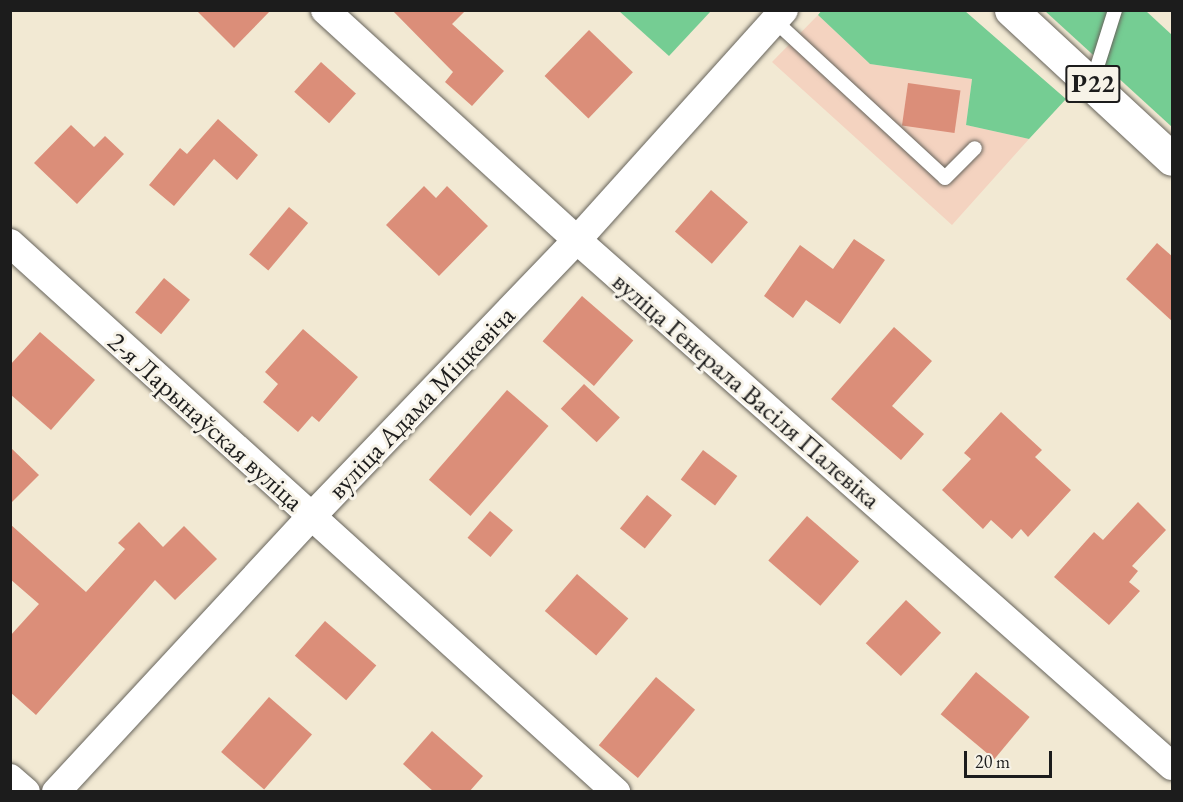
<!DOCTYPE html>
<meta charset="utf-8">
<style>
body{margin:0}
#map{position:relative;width:1183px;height:802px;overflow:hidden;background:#f2e9d3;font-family:"EB Garamond",serif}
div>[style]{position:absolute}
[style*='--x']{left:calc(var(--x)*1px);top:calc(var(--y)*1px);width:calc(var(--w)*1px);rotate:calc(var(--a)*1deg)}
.built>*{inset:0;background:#f4d3c0}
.green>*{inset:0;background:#75cd93}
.building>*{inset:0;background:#db8e79;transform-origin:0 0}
.roads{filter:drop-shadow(0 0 2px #67645c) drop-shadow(0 0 2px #67645c)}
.lane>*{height:14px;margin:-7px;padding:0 7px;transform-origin:7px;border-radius:7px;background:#fff}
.street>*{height:28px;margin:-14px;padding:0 14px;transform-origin:14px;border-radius:14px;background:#fff}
.primary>*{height:33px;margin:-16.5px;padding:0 16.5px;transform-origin:16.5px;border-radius:16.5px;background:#fff}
span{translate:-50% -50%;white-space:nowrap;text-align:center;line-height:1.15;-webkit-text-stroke:6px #f7f3e8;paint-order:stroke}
.shield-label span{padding:2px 4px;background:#f7f3e8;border:2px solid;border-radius:4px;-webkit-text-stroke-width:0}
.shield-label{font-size:26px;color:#1c1c1c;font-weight:700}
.street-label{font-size:27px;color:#1c1c1c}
.frame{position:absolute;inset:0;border:12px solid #1c1c1c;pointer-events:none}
.scale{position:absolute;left:964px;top:751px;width:88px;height:27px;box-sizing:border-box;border:3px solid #1c1c1c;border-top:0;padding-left:8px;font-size:18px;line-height:21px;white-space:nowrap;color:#1c1c1c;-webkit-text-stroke:4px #f7f3e8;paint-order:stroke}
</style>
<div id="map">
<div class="built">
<i style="clip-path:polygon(818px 15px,870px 64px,972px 79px,966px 125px,1029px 139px,952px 225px,772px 62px)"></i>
</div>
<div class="green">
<i style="clip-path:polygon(822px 10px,965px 11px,1066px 99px,1029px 139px,966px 125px,972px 79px,870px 64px,818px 15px)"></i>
<i style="clip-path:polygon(619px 11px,711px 11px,669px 56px)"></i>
<i style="clip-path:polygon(1045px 11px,1146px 11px,1172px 35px,1172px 127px)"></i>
</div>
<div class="building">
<i style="clip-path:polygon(196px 10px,271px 10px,234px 48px)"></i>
<i style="clip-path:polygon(392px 10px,466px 10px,452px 24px,504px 71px,472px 106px,445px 82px,453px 72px)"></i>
<i style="left:589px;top:30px;width:61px;height:64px;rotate:44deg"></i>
<i style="left:321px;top:62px;width:47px;height:40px;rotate:42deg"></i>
<i style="left:908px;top:83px;width:53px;height:43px;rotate:8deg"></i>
<i style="clip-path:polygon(218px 119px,258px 155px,237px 180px,214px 159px,174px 206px,149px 185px,180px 148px,187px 154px)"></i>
<i style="clip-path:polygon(71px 125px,94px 147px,105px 136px,124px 154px,77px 204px,34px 163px)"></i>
<i style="clip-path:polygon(424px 186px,436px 198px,447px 186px,488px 226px,439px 276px,386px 225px)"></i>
<i style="left:711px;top:190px;width:49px;height:55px;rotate:41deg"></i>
<i style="left:289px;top:207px;width:25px;height:62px;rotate:40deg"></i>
<i style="clip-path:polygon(854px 239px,885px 260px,840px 324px,806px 300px,793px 318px,764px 296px,800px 245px,833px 269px)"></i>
<i style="clip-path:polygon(1157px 243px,1173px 257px,1173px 322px,1126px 279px)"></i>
<i style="left:164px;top:278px;width:34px;height:45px;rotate:40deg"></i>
<i style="left:582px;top:296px;width:68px;height:60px;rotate:41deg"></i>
<i style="clip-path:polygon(894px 327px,932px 361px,892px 406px,924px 434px,901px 460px,831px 399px)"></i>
<i style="clip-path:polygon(303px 329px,358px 377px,319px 422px,312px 416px,298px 432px,263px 402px,278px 384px,265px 372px)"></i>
<i style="clip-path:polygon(40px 332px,95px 380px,51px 430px,10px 394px,10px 365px)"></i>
<i style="left:584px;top:384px;width:49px;height:34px;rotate:43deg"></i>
<i style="left:507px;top:390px;width:55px;height:119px;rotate:41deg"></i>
<i style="clip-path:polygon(1001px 412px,1042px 450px,1035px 457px,1071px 490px,1028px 537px,1021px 529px,1012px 539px,991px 520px,983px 529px,942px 490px,971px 459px,964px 453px)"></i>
<i style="clip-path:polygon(10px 447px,39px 475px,10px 504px)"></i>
<i style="left:703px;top:450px;width:43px;height:37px;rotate:37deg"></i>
<i style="left:647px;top:495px;width:32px;height:43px;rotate:39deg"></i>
<i style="clip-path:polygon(1138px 502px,1166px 530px,1132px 566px,1138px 571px,1129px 582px,1140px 591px,1109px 625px,1054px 577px,1094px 532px,1103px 540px)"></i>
<i style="left:490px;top:511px;width:30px;height:35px;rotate:40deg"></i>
<i style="left:807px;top:516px;width:69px;height:59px;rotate:41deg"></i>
<i style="clip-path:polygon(139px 522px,163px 547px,184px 526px,217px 559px,175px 600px,155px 580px,36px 715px,10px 692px,10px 636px,39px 604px,10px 579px,10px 524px,86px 592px,125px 549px,118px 543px)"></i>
<i style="left:577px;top:574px;width:68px;height:49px;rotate:41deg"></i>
<i style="left:906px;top:600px;width:48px;height:59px;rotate:43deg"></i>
<i style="left:325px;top:621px;width:68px;height:46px;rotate:41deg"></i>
<i style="left:976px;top:672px;width:70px;height:55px;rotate:40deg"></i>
<i style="left:656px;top:677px;width:51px;height:89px;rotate:40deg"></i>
<i style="left:269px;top:697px;width:57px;height:73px;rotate:41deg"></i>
<i style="clip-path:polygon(432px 731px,483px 776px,469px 792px,434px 792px,403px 764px)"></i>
</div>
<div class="roads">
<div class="lane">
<i style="--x:775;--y:21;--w:231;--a:42.7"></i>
<i style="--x:945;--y:178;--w:42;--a:-45"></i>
<i style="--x:1092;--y:83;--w:77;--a:-72.5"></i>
</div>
<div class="street">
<i style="--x:325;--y:10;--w:341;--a:42.4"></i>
<i style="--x:577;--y:240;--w:794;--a:41.48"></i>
<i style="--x:10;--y:243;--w:818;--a:42.17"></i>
<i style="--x:10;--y:778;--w:21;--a:41"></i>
<i style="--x:56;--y:792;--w:376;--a:-47.2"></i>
<i style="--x:312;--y:516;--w:383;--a:-46.2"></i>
<i style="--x:577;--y:240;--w:309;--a:-48"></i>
</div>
<div class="primary">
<i style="--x:1011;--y:10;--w:219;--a:42.8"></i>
</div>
</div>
<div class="shield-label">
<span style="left:1093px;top:84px">Р22</span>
</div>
<div class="street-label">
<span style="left:747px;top:390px;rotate:41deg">вуліца Генерала Васіля Палевіка</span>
<span style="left:421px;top:402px;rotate:-46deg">вуліца Адама Міцкевіча</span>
<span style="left:206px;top:421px;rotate:42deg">2-я Ларынаўская вуліца</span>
</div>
<div class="frame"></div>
<div class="scale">20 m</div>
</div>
